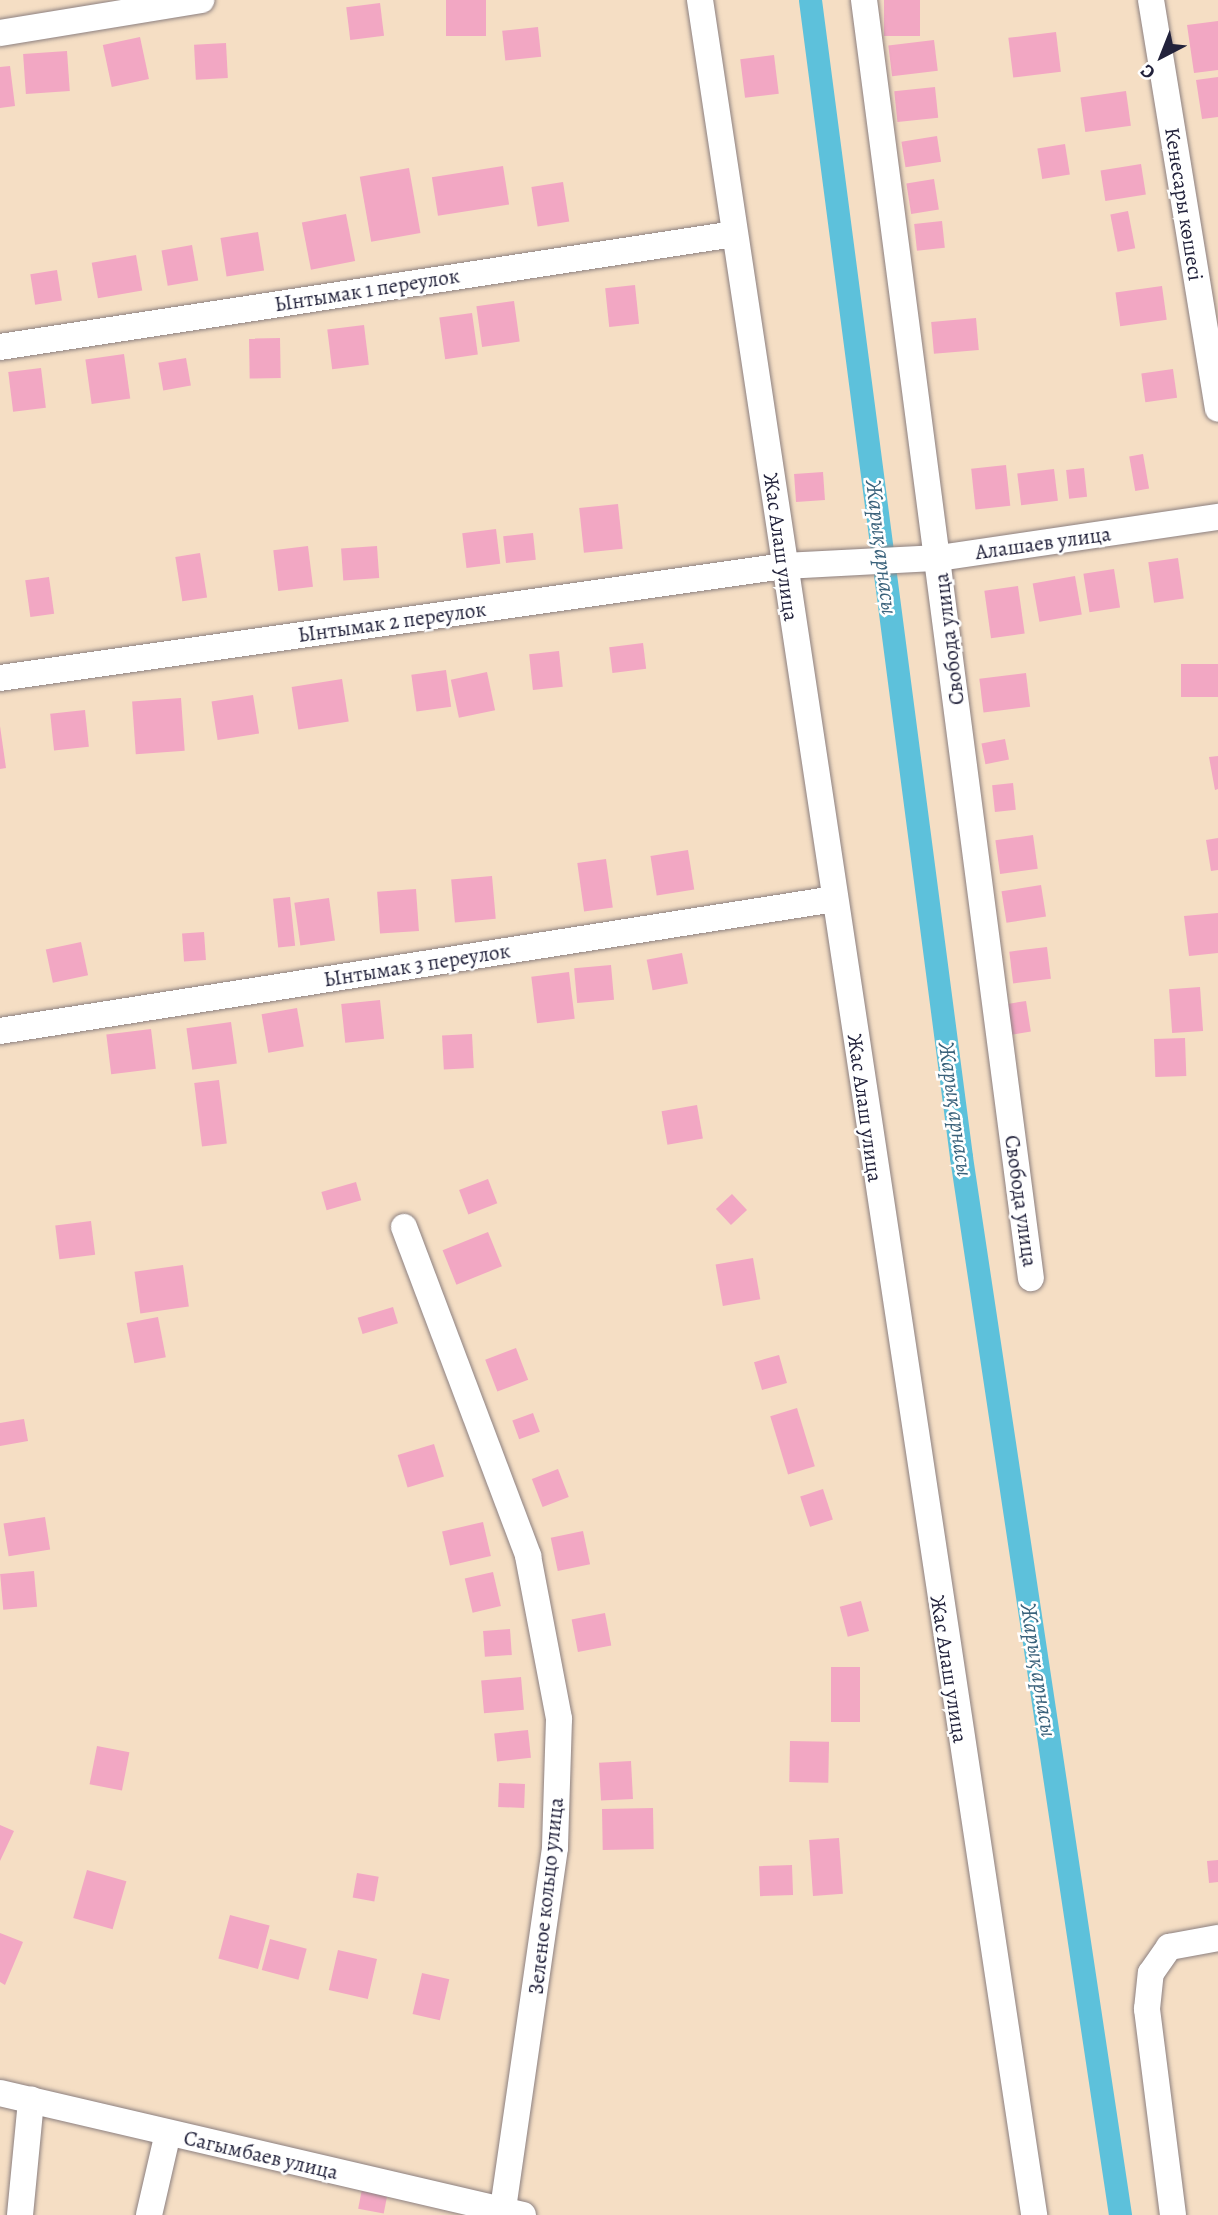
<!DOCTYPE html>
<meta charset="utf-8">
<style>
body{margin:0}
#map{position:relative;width:1218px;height:2215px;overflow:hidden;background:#f5dec4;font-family:Alegreya,serif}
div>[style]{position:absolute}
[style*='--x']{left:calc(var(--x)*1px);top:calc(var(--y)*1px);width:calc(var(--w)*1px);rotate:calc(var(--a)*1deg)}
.canal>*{height:23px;margin:-11.5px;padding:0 11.5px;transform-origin:11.5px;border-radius:11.5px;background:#5dc1db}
.building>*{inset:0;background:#f2a7c3;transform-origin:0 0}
.roads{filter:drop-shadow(0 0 2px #8c8080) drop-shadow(0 0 2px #8c8080)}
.minor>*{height:26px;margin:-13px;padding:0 13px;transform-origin:13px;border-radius:13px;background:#fff}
span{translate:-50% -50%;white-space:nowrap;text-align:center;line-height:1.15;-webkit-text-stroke:5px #fff;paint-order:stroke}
.street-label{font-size:21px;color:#22223b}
.water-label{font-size:23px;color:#3a627b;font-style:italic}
.north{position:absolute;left:1127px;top:21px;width:70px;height:70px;-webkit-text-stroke:5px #fff;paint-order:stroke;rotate:222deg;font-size:19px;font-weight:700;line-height:28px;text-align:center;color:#22223b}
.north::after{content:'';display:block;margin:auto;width:24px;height:32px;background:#22223b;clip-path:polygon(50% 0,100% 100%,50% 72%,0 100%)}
</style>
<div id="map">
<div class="canal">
<i style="--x:810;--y:0;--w:1167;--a:82.56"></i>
<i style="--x:961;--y:1157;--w:1070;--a:81.45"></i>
</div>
<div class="building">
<i style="left:446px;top:0;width:40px;height:36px"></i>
<i style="left:884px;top:0;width:36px;height:36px"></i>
<i style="left:380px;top:3px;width:33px;height:34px;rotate:83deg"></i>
<i style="clip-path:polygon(1218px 21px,1218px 70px,1194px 73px,1187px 25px)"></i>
<i style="left:538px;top:27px;width:30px;height:36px;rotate:84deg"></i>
<i style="left:1056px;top:32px;width:40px;height:48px;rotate:83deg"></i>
<i style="left:140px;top:37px;width:43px;height:38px;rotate:78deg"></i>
<i style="left:934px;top:40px;width:31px;height:46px;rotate:83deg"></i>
<i style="left:226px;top:43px;width:35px;height:32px;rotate:87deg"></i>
<i style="left:67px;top:51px;width:40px;height:44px;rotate:86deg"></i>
<i style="left:774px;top:55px;width:39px;height:34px;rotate:83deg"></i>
<i style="clip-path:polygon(10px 66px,15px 106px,0 108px,0 67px)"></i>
<i style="clip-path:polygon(1218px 77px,1218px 117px,1202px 119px,1196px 80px)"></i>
<i style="left:935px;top:87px;width:31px;height:41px;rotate:84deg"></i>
<i style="left:1126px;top:91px;width:35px;height:46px;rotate:82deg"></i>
<i style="left:937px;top:136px;width:26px;height:36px;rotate:81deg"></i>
<i style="left:1065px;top:144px;width:31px;height:28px;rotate:81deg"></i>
<i style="left:1141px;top:164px;width:31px;height:41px;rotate:81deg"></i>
<i style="left:503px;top:166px;width:39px;height:72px;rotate:81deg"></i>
<i style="left:409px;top:168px;width:66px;height:50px;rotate:80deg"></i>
<i style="left:934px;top:179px;width:31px;height:28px;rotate:81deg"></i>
<i style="left:563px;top:182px;width:40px;height:32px;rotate:81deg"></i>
<i style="left:1128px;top:211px;width:38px;height:18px;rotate:79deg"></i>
<i style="left:346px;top:214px;width:48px;height:45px;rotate:79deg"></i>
<i style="left:942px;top:221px;width:27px;height:28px;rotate:84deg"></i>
<i style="left:258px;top:232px;width:39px;height:38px;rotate:81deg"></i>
<i style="left:192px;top:245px;width:36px;height:31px;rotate:80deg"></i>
<i style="left:136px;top:255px;width:36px;height:45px;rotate:80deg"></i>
<i style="left:57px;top:270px;width:31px;height:27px;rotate:81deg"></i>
<i style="left:635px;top:285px;width:39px;height:30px;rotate:84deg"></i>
<i style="left:1162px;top:286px;width:34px;height:47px;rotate:82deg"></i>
<i style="left:514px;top:301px;width:41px;height:38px;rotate:82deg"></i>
<i style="left:472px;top:313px;width:42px;height:33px;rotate:82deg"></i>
<i style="left:976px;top:318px;width:32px;height:45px;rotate:85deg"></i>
<i style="left:364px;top:325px;width:40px;height:37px;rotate:83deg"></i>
<i style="left:280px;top:338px;width:40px;height:31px;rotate:89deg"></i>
<i style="left:124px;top:354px;width:45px;height:39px;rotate:82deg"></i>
<i style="left:186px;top:358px;width:28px;height:28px;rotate:80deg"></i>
<i style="left:41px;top:368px;width:40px;height:33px;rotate:83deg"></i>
<i style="left:1173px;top:369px;width:29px;height:32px;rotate:82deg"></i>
<i style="left:1143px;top:454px;width:35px;height:14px;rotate:80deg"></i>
<i style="left:1006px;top:465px;width:41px;height:35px;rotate:84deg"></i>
<i style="left:1084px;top:468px;width:29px;height:18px;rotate:84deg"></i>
<i style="left:1054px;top:469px;width:32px;height:37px;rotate:83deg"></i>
<i style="left:823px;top:472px;width:28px;height:29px;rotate:86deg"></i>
<i style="left:618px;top:504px;width:45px;height:39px;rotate:84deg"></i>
<i style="left:496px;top:529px;width:35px;height:34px;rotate:83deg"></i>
<i style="left:533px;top:533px;width:27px;height:30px;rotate:84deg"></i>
<i style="left:308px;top:546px;width:41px;height:35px;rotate:83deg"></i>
<i style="left:377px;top:546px;width:32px;height:36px;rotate:86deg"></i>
<i style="left:200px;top:553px;width:45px;height:25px;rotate:81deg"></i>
<i style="left:1178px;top:558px;width:41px;height:30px;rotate:82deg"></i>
<i style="left:1114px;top:569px;width:39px;height:31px;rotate:81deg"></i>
<i style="left:1075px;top:576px;width:39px;height:43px;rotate:80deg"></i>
<i style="left:49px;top:577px;width:37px;height:24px;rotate:82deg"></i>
<i style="left:1018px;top:586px;width:48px;height:34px;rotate:82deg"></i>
<i style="left:643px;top:643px;width:26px;height:34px;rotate:83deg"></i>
<i style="left:559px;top:651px;width:36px;height:30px;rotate:84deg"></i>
<i style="left:1218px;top:664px;width:33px;height:37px;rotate:90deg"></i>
<i style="left:446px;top:670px;width:37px;height:35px;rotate:82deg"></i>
<i style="left:487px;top:672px;width:39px;height:37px;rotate:78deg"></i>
<i style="left:1026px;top:673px;width:34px;height:47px;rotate:83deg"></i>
<i style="left:342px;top:679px;width:43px;height:51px;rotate:81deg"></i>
<i style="left:253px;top:695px;width:39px;height:42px;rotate:81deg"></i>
<i style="left:181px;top:698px;width:53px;height:49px;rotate:86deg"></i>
<i style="left:85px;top:710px;width:37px;height:35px;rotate:84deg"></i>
<i style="clip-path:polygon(0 726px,6px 768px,0 769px)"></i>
<i style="left:1005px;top:739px;width:21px;height:24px;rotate:79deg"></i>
<i style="clip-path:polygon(1218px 756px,1218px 789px,1215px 790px,1209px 757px)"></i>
<i style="left:1013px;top:783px;width:27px;height:21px;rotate:84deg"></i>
<i style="left:1033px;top:835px;width:34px;height:38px;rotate:82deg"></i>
<i style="clip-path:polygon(1218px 838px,1218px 870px,1211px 871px,1206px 840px)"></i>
<i style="left:688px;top:850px;width:40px;height:38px;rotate:81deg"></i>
<i style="left:606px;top:859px;width:49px;height:29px;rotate:82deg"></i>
<i style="left:492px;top:876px;width:43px;height:41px;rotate:85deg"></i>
<i style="left:1041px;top:885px;width:32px;height:40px;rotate:81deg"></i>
<i style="left:416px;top:889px;width:42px;height:39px;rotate:86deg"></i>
<i style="left:290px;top:897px;width:49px;height:17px;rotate:84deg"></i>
<i style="left:329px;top:898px;width:43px;height:35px;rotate:82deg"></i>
<i style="clip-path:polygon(1218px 913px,1218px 953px,1189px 956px,1184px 916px)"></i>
<i style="left:204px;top:932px;width:28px;height:22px;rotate:86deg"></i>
<i style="left:81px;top:942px;width:34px;height:36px;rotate:78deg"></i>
<i style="left:1047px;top:947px;width:32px;height:38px;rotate:83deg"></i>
<i style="left:682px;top:953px;width:31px;height:36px;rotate:79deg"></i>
<i style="left:611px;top:965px;width:35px;height:37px;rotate:85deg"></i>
<i style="left:569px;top:972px;width:47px;height:38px;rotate:83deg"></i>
<i style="left:1200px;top:987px;width:44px;height:31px;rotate:86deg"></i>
<i style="left:380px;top:1000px;width:39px;height:39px;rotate:84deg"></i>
<i style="left:1026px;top:1001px;width:31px;height:20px;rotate:81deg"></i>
<i style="left:297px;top:1008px;width:39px;height:36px;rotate:80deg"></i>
<i style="left:231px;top:1022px;width:42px;height:45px;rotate:82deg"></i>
<i style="left:151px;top:1029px;width:40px;height:45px;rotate:83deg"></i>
<i style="left:472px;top:1034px;width:34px;height:30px;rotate:87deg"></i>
<i style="left:1185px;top:1038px;width:38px;height:31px;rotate:88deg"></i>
<i style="left:219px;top:1080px;width:64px;height:25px;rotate:83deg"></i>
<i style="left:697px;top:1105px;width:34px;height:36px;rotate:80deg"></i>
<i style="left:488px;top:1179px;width:26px;height:31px;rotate:69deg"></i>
<i style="left:356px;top:1182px;width:19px;height:36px;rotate:74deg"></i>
<i style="left:732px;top:1194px;width:22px;height:22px;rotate:47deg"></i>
<i style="left:91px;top:1221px;width:34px;height:36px;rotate:83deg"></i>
<i style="left:488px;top:1232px;width:37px;height:49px;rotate:68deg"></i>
<i style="left:753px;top:1258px;width:42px;height:38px;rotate:80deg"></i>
<i style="left:183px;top:1265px;width:42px;height:49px;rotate:82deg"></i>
<i style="left:393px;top:1307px;width:17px;height:37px;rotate:73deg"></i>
<i style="left:158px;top:1317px;width:41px;height:32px;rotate:79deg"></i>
<i style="left:516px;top:1348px;width:34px;height:33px;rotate:69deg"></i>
<i style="left:779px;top:1355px;width:29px;height:26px;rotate:74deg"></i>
<i style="left:797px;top:1408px;width:61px;height:28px;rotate:73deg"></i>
<i style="left:533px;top:1413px;width:20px;height:22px;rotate:70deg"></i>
<i style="clip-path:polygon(24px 1419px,28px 1441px,0 1446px,0 1423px)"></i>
<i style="left:434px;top:1444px;width:34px;height:38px;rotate:73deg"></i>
<i style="left:558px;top:1469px;width:30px;height:28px;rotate:69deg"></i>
<i style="left:823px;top:1489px;width:32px;height:24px;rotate:72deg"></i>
<i style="left:45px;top:1517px;width:33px;height:42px;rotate:81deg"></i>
<i style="left:483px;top:1522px;width:35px;height:42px;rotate:77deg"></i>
<i style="left:583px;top:1531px;width:34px;height:33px;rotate:78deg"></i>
<i style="left:34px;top:1571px;width:36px;height:34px;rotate:85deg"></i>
<i style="left:493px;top:1572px;width:35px;height:29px;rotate:77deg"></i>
<i style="left:861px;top:1601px;width:31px;height:22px;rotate:75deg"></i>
<i style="left:605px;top:1613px;width:33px;height:34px;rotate:79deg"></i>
<i style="left:510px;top:1629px;width:26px;height:27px;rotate:86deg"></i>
<i style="left:831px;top:1667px;width:29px;height:55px"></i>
<i style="left:521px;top:1677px;width:33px;height:40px;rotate:85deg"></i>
<i style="left:528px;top:1730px;width:28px;height:34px;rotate:84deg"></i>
<i style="left:790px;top:1741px;width:39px;height:41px;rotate:1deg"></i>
<i style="left:97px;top:1746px;width:33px;height:39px;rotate:11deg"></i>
<i style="left:631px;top:1761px;width:38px;height:32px;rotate:87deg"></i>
<i style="left:499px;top:1783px;width:26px;height:24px;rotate:2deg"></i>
<i style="left:653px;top:1808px;width:41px;height:51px;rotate:89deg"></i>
<i style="clip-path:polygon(0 1825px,14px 1831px,0 1861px)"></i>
<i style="left:839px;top:1838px;width:56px;height:30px;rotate:86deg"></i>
<i style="clip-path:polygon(1218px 1860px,1218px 1882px,1209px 1883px,1207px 1861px)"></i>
<i style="left:792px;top:1865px;width:30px;height:33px;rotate:88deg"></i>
<i style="left:87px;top:1870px;width:41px;height:50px;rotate:16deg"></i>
<i style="left:357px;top:1873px;width:22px;height:25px;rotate:10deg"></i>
<i style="left:230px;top:1915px;width:41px;height:45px;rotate:15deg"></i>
<i style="clip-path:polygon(0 1933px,23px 1942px,5px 1985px,0 1982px)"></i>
<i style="left:270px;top:1939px;width:38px;height:32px;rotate:15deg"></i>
<i style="left:338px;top:1950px;width:40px;height:41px;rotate:13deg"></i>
<i style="left:422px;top:1973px;width:28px;height:42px;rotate:13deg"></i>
<i style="left:362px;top:2189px;width:26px;height:20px;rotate:11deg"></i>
</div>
<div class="roads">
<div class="minor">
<i style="--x:700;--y:0;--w:2240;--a:81.42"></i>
<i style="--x:864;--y:0;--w:1289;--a:82.56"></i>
<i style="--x:1151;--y:0;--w:414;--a:80.7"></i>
<i style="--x:0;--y:33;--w:204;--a:-9.3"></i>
<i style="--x:0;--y:347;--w:743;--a:-8.75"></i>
<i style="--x:0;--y:678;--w:792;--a:-8.13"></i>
<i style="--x:784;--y:566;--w:155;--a:-3"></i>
<i style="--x:939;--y:558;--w:282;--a:-8.4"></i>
<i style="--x:0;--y:1031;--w:844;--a:-8.99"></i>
<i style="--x:404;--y:1227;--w:352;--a:69.3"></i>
<i style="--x:528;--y:1556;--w:166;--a:79.2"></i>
<i style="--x:559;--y:1719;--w:129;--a:91.8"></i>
<i style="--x:555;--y:1848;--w:371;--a:98.2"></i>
<i style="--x:0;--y:2093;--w:537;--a:13.13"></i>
<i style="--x:20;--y:2215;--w:116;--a:-84.5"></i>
<i style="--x:149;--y:2215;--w:84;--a:-77"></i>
<i style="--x:1173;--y:2215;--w:208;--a:-97.2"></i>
<i style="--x:1147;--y:2009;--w:36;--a:-84"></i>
<i style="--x:1151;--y:1973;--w:32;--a:-55"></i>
<i style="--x:1169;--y:1947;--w:50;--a:-10.4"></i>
</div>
</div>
<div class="street-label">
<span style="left:1184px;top:204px;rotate:81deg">Кенесары көшесі</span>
<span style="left:367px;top:290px;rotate:-9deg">Ынтымак 1 переулок</span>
<span style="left:1043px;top:543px;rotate:-8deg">Алашаев улица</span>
<span style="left:781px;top:547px;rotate:82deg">Жас Алаш улица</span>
<span style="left:392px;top:622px;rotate:-8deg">Ынтымак 2 переулок</span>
<span style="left:949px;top:639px;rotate:-97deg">Свобода улица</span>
<span style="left:417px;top:965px;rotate:-9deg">Ынтымак 3 переулок</span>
<span style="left:865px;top:1108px;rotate:82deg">Жас Алаш улица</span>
<span style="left:1021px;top:1201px;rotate:82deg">Свобода улица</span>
<span style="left:949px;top:1669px;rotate:81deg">Жас Алаш улица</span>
<span style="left:546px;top:1896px;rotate:-84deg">Зеленое кольцо улица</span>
<span style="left:261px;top:2155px;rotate:13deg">Сагымбаев улица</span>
</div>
<div class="water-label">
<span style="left:881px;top:547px;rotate:83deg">Жарық арнасы</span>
<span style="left:955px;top:1109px;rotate:82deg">Жарық арнасы</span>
<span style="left:1038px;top:1670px;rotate:81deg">Жарық арнасы</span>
</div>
<div class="north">С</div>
</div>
